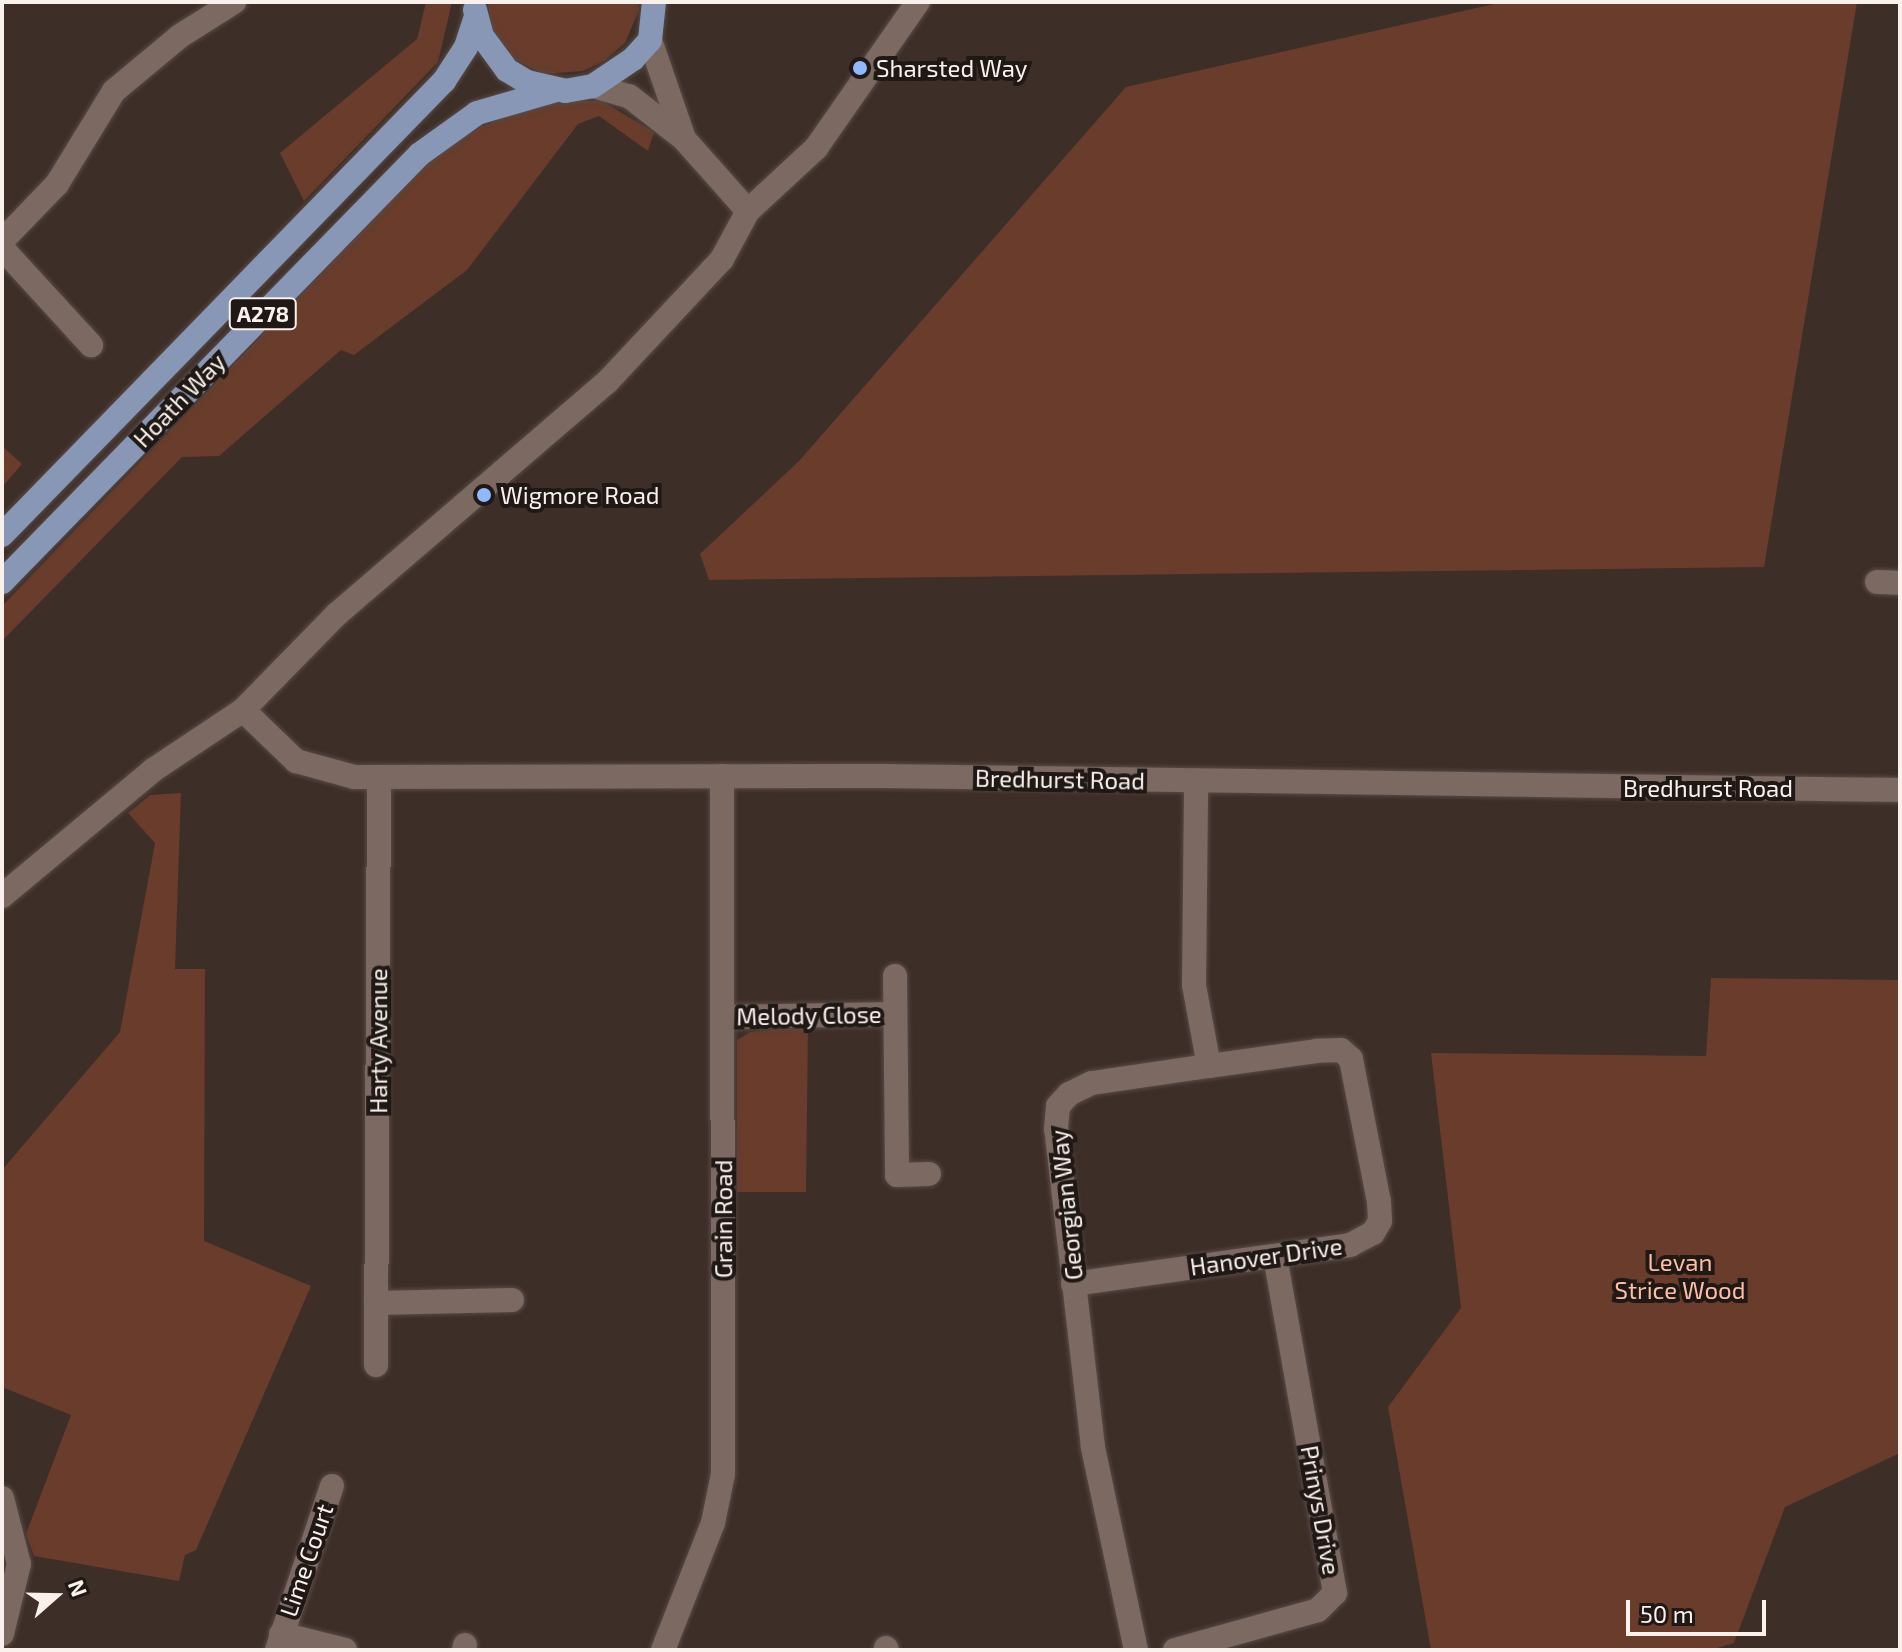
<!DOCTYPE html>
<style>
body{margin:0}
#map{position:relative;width:1902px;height:1652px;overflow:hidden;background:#3e2e28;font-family:"Exo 2",sans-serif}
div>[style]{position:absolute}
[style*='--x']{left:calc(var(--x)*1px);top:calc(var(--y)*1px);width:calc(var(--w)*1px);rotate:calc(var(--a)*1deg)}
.green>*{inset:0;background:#693c2b}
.roads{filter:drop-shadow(0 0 2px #574a46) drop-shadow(0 0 2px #574a46)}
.minor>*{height:24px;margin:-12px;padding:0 12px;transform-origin:12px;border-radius:12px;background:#7b6962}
.major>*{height:24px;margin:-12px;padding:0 12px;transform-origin:12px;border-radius:12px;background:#8997b7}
.dots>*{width:22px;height:22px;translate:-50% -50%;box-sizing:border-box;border:4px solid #1f1815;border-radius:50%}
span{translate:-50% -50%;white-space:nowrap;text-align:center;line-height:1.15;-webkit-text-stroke:8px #1f1815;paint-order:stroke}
.shield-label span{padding:2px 6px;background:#1f1815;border:2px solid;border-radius:6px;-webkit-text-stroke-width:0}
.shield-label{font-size:22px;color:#faf0ec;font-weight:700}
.poi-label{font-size:24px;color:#faf0ec}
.left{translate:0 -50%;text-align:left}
.street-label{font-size:24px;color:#faf0ec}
.park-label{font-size:24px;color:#fdbda6}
.frame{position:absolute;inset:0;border:4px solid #faf0ec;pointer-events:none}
.north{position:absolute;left:16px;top:1556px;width:80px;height:80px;-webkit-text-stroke:6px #1f1815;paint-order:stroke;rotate:70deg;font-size:22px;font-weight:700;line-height:32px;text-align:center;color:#faf0ec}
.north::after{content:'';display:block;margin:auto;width:28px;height:36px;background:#faf0ec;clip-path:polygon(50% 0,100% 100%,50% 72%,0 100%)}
.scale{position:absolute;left:1626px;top:1600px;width:140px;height:36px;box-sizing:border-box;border:4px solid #faf0ec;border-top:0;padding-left:10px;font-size:24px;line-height:28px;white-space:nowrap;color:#faf0ec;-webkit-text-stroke:6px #1f1815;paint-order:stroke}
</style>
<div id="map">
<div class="green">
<i style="clip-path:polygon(426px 2px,452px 2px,438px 62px,304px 201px,280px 153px,417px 39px)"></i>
<i style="clip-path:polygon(487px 2px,638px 2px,639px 10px,625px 43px,604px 61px,583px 71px,544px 74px,512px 58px,493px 31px)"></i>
<i style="clip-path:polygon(1503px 2px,1857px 2px,1764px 567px,709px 580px,700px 554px,799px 461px,1126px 87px)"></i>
<i style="clip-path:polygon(550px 100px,602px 101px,654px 132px,648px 151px,599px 116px,578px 124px,467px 270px,354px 355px,341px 350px,219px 456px,182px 457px,2px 641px,2px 606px,430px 160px,478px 128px)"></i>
<i style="clip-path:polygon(2px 446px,22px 464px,2px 487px)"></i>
<i style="clip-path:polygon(181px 793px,175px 969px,205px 969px,204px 1241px,311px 1286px,196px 1550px,185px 1555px,179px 1581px,34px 1556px,26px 1534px,71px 1415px,2px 1387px,2px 1170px,120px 1032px,155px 843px,128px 813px,150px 795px)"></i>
<i style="clip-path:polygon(1711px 978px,1900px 980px,1900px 1453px,1785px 1507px,1734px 1643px,1711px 1650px,1431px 1650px,1388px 1407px,1461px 1308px,1431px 1053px,1706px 1056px)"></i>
<i style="clip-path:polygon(808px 1027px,806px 1192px,737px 1192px,737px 1040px,750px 1032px)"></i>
</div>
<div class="roads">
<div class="minor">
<i style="--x:650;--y:40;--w:102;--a:71"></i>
<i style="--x:593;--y:86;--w:37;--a:16"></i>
<i style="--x:629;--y:96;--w:70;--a:38"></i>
<i style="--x:684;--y:139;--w:96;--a:48.4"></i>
<i style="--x:2;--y:241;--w:79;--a:-46"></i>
<i style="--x:57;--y:184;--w:109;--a:-58.5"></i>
<i style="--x:114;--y:91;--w:86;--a:-39.8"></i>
<i style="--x:180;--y:36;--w:64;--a:-32.2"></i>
<i style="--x:2;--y:248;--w:132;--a:47.5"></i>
<i style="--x:1877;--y:582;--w:23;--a:2"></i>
<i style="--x:243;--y:710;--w:74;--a:43.9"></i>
<i style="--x:296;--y:761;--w:60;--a:15.4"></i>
<i style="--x:354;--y:777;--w:530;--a:-0.11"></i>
<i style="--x:884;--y:776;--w:1016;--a:0.79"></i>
<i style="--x:2;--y:896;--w:197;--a:-39.8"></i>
<i style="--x:153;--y:770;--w:108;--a:-33.7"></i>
<i style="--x:243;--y:710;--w:134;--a:-45.6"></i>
<i style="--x:337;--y:614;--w:356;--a:-40.7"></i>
<i style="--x:607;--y:382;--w:168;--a:-46.9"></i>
<i style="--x:722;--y:259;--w:55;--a:-61.6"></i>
<i style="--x:748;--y:211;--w:93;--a:-42.8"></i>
<i style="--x:816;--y:148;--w:178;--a:-55.1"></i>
<i style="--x:895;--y:976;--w:199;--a:89.4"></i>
<i style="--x:897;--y:1175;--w:32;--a:-2"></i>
<i style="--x:724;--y:1017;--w:170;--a:-1"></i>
<i style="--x:1073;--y:1284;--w:280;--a:-8"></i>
<i style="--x:1350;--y:1245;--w:26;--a:-28"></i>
<i style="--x:1373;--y:1233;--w:14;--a:-60"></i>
<i style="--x:1380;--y:1221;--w:19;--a:-93"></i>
<i style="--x:1379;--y:1202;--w:146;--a:-101.1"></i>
<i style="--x:1351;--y:1059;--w:13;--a:-138"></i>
<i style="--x:1341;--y:1050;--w:24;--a:178"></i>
<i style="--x:1317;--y:1051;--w:109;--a:172.1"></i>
<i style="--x:376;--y:1303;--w:136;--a:-1.3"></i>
<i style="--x:376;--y:1365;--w:587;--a:-89.71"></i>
<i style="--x:2;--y:1498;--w:68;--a:75.6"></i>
<i style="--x:19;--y:1564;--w:72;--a:103.7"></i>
<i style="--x:281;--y:1634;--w:66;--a:14"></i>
<i style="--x:886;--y:1648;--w:2;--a:63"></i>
<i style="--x:277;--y:1650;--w:173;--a:-71.5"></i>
<i style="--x:464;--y:1650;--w:5;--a:-79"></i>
<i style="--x:663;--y:1650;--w:136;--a:-68.5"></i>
<i style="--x:713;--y:1523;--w:50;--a:-78.5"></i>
<i style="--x:723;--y:1474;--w:698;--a:-90.08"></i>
<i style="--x:1136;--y:1650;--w:208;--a:-102"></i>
<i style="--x:1093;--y:1447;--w:320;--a:-96.6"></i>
<i style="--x:1056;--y:1129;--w:23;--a:-85"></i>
<i style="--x:1058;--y:1106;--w:16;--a:-47"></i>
<i style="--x:1069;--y:1094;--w:25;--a:-26"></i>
<i style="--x:1092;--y:1083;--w:118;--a:-8.3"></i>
<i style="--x:1209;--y:1066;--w:82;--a:-100.5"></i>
<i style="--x:1194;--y:985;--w:204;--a:-89.4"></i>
<i style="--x:1175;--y:1650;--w:148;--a:-15.6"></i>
<i style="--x:1318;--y:1610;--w:24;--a:-45"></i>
<i style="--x:1335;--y:1593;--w:342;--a:-100.1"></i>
</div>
<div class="major">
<i style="--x:475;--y:10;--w:27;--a:75"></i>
<i style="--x:482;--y:36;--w:42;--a:53.7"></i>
<i style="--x:507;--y:70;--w:23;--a:31"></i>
<i style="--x:527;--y:82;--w:39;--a:13"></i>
<i style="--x:565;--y:91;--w:28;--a:-10"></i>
<i style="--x:593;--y:86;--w:48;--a:-34"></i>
<i style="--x:633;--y:59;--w:25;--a:-48"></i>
<i style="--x:650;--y:40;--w:38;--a:-84"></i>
<i style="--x:2;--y:535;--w:634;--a:-45.77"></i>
<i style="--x:444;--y:81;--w:40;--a:-57.1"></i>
<i style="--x:466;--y:47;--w:33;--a:-72"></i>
<i style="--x:2;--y:582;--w:598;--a:-45.68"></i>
<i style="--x:420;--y:154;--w:70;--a:-35.7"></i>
<i style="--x:477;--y:113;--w:79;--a:-16.1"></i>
</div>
</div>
<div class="dots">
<i style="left:860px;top:68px;background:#8fb8fd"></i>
<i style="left:484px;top:495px;background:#8fb8fd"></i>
</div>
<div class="shield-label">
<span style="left:263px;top:314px">A278</span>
</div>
<div class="poi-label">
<span class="left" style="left:876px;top:68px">Sharsted Way</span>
<span class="left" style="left:500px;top:495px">Wigmore Road</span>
</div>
<div class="street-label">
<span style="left:179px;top:400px;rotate:-46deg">Hoath Way</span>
<span style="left:1060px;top:779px;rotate:1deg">Bredhurst Road</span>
<span style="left:1708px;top:788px">Bredhurst Road</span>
<span style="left:809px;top:1015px;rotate:-1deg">Melody Close</span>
<span style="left:378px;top:1041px;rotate:-90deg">Harty Avenue</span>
<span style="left:1066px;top:1205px;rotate:-96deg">Georgian Way</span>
<span style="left:723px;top:1219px;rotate:-90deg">Grain Road</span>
<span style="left:1266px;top:1256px;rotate:-8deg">Hanover Drive</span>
<span style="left:1321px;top:1510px;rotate:80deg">Prinys Drive</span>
<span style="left:306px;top:1560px;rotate:-71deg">Lime Court</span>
</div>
<div class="park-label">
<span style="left:1680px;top:1276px">Levan<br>Strice Wood</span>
</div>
<div class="frame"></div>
<div class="north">N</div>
<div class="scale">50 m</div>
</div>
